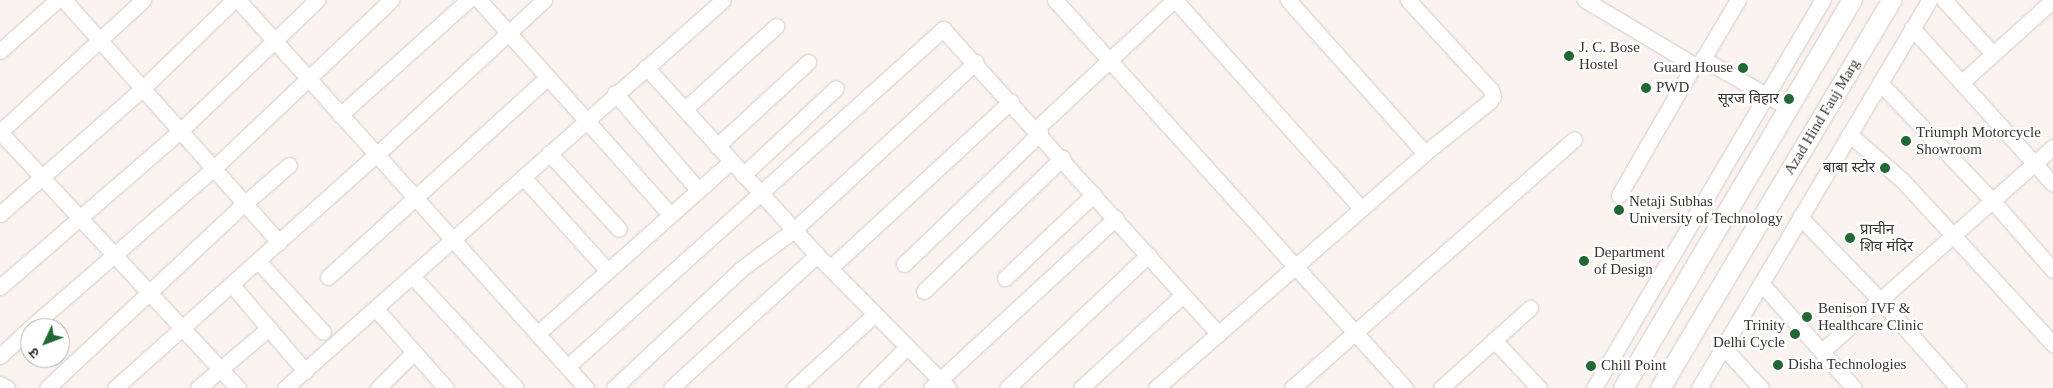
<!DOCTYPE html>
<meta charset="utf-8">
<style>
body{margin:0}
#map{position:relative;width:2053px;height:388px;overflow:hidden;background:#faf3ef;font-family:"Times New Roman","Noto Sans Devanagari",serif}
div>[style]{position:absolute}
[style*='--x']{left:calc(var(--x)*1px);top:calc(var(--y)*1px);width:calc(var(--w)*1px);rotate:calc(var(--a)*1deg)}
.roads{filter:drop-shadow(0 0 1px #d2cbc7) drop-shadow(0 0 1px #d2cbc7)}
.minor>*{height:15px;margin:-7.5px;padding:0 7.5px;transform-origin:7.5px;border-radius:7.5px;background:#fff}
.major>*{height:19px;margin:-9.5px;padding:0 9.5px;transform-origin:9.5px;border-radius:9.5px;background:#fff}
.dots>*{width:14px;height:14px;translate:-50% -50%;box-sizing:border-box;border:2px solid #fff;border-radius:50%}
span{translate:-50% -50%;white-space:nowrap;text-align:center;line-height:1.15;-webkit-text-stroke:5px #fff;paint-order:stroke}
.poi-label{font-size:15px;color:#373533}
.left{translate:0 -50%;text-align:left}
.right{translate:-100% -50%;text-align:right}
.street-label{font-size:15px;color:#373533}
.north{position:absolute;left:20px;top:318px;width:50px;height:50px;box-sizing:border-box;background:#fff;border:1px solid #afaead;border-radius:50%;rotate:227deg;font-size:14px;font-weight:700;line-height:20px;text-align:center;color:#373533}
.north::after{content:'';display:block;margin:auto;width:18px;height:22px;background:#226834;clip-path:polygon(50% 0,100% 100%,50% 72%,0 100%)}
</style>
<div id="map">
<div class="roads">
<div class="minor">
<i style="--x:64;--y:0;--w:324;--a:48.4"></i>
<i style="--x:143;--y:0;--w:195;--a:137.3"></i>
<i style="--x:0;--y:132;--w:350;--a:47.1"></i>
<i style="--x:238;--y:0;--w:521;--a:48.11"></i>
<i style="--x:479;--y:0;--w:287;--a:48.3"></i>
<i style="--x:1055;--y:0;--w:523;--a:47.95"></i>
<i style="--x:1175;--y:0;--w:279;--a:48.2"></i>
<i style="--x:1288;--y:0;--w:205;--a:48.2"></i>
<i style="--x:1585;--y:0;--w:127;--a:30.8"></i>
<i style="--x:1694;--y:65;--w:8;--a:-23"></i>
<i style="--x:1701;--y:62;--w:72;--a:-59.2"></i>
<i style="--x:1944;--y:0;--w:73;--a:47.8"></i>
<i style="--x:1912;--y:28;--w:210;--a:47.9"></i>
<i style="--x:0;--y:51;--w:76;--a:-41.8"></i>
<i style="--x:1703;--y:59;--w:97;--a:29.7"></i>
<i style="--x:646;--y:67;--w:254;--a:47.7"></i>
<i style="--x:817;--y:255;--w:187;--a:45.4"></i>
<i style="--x:1962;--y:82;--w:122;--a:-42"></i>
<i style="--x:1880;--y:83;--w:161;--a:46.3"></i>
<i style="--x:1991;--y:199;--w:94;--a:48.9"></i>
<i style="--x:615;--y:93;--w:128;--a:49.4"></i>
<i style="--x:686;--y:108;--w:122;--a:-42.3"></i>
<i style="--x:340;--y:115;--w:172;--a:-41.9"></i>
<i style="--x:1036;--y:129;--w:189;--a:-43.1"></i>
<i style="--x:1849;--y:134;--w:72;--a:41"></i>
<i style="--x:1903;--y:181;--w:222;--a:47.4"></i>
<i style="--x:717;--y:146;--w:124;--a:-42.7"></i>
<i style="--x:549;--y:153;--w:103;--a:47.4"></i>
<i style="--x:743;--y:175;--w:127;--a:-43.1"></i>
<i style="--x:523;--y:177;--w:125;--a:47.9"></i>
<i style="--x:1619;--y:195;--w:150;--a:-60"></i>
<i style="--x:0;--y:214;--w:189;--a:-41.4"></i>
<i style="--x:142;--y:89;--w:128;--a:-44.1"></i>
<i style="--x:1800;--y:217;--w:115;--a:46.1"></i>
<i style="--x:1880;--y:300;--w:231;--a:-41.5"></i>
<i style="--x:258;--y:261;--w:96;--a:47.5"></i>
<i style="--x:904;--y:264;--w:189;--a:-43.9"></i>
<i style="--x:830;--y:268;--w:246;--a:-42.7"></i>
<i style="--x:328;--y:277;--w:297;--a:-42.3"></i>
<i style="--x:413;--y:277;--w:151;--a:47.1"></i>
<i style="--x:1005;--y:278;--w:122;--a:-43.3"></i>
<i style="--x:1761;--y:283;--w:140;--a:48.5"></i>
<i style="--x:232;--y:285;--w:113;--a:49.7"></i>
<i style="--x:0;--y:287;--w:238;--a:-40.9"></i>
<i style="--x:180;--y:131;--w:190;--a:-43.7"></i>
<i style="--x:924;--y:291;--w:192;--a:-43.9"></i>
<i style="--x:376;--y:309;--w:106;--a:48.5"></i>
<i style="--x:30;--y:328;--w:244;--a:-41"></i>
<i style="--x:214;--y:168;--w:244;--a:-43.5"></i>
<i style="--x:537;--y:334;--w:260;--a:-41.7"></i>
<i style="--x:1494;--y:340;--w:66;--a:46.8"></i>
<i style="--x:1723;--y:347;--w:56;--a:47.2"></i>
<i style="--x:1822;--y:351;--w:77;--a:-41.3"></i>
<i style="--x:1880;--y:300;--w:118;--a:48.4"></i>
<i style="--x:0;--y:356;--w:41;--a:-43"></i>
<i style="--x:567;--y:367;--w:506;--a:-41.95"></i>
<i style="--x:943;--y:29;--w:411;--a:47.9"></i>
<i style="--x:0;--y:384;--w:8;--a:30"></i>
<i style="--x:47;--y:388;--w:271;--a:-43.1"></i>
<i style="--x:245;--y:203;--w:58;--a:-40.8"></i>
<i style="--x:115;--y:388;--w:350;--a:-41.8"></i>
<i style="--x:376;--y:155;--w:229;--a:-42.7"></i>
<i style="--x:198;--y:388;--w:93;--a:-40.2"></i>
<i style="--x:285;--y:388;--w:585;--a:-41.54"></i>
<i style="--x:378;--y:388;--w:51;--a:-45"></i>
<i style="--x:614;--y:388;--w:174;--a:-43.1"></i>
<i style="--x:741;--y:269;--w:67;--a:-36.5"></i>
<i style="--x:795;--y:229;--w:246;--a:-42.7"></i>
<i style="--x:671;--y:388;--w:197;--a:-42.3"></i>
<i style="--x:794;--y:388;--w:110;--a:-42.4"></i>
<i style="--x:866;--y:388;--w:58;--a:-45"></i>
<i style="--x:931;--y:388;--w:251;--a:-42.6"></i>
<i style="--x:1007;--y:388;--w:194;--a:-43.3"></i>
<i style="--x:1081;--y:388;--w:138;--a:-42.4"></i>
<i style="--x:1156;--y:388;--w:357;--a:-41.1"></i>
<i style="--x:1425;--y:153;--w:82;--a:-38.6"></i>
<i style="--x:1489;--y:102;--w:7;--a:-56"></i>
<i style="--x:1493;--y:96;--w:6;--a:-108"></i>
<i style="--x:1491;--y:90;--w:122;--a:-132.7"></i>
<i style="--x:1292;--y:388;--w:376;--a:-41.4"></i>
<i style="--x:1441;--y:388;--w:120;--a:-42"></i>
<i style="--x:1594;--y:388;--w:451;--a:-59.5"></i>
<i style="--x:1699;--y:388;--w:451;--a:-59.3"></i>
</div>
<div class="major">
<i style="--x:1623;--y:388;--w:451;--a:-59.5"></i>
<i style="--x:1660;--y:388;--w:452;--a:-59.2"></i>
</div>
</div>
<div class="dots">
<i style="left:1569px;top:56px;background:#226834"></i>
<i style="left:1743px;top:68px;background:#226834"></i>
<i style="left:1646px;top:88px;background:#226834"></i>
<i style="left:1789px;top:99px;background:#226834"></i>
<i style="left:1906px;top:141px;background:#226834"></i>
<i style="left:1885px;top:168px;background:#226834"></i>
<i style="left:1619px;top:210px;background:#226834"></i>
<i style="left:1850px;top:238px;background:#226834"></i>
<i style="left:1584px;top:261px;background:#226834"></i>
<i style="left:1807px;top:317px;background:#226834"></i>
<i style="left:1795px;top:334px;background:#226834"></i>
<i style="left:1778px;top:365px;background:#226834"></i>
<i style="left:1591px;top:366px;background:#226834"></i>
</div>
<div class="poi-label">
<span class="left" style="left:1579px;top:56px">J. C. Bose<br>Hostel</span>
<span class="right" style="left:1733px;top:68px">Guard House</span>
<span class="left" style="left:1656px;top:88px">PWD</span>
<span class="right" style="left:1779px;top:99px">सूरज विहार</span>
<span class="left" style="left:1916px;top:141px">Triumph Motorcycle<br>Showroom</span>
<span class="right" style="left:1875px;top:168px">बाबा स्टोर</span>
<span class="left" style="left:1629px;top:210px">Netaji Subhas<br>University of Technology</span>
<span class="left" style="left:1860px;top:238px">प्राचीन<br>शिव मंदिर</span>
<span class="left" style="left:1594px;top:261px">Department<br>of Design</span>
<span class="left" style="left:1818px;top:317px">Benison IVF &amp;<br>Healthcare Clinic</span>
<span class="right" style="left:1785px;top:334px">Trinity<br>Delhi Cycle</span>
<span class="left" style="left:1788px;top:365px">Disha Technologies</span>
<span class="left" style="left:1601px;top:366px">Chill Point</span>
</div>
<div class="street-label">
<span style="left:1822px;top:117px;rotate:-59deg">Azad Hind Fauj Marg</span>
</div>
<div class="north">उ</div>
</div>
